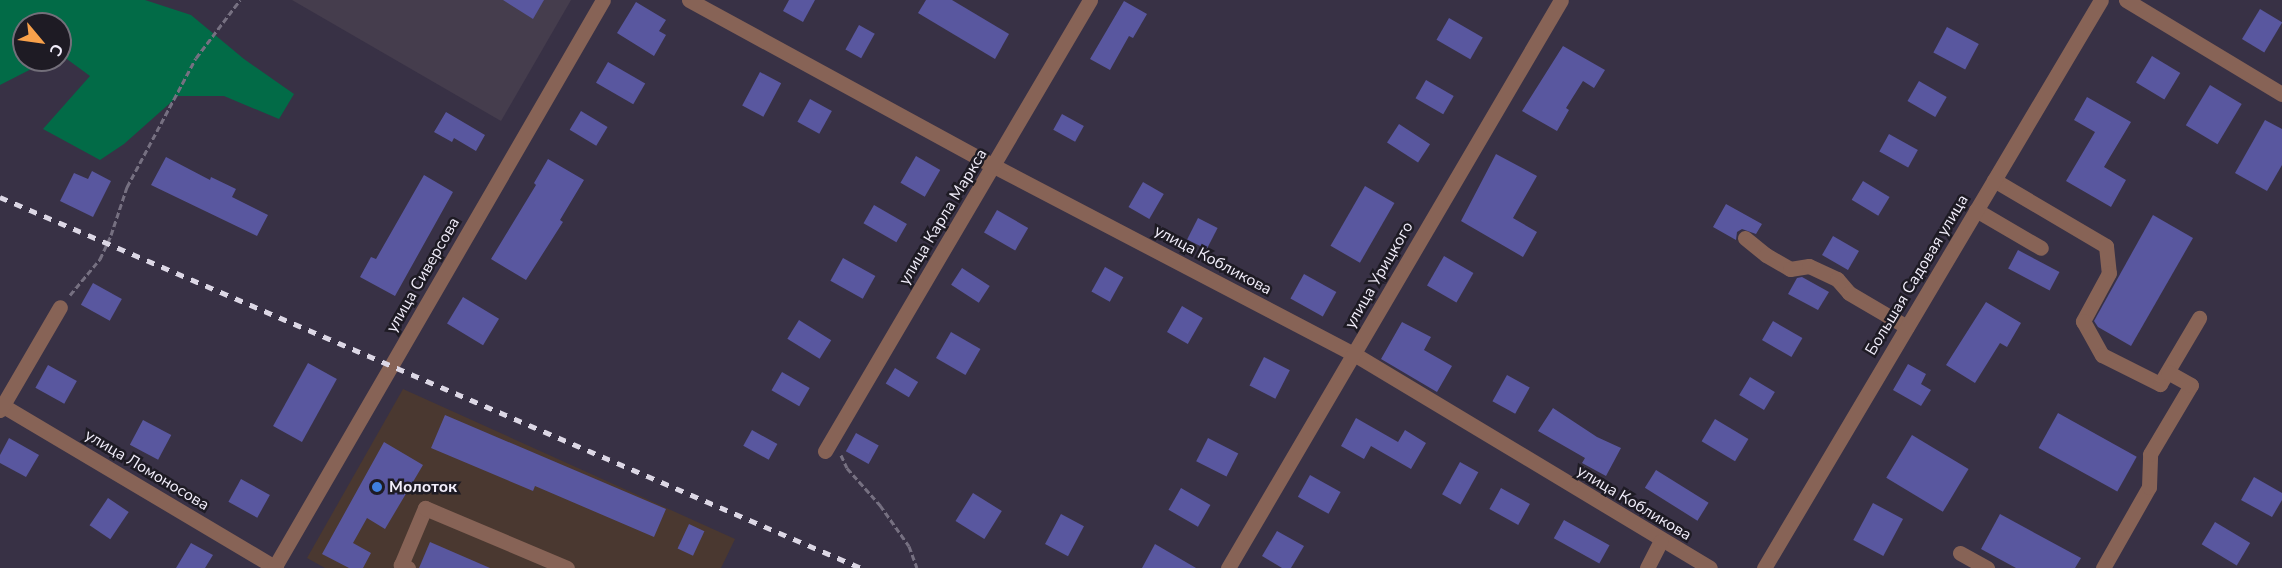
<!DOCTYPE html>
<meta charset="utf-8">
<style>
body{margin:0}
#map{position:relative;width:2282px;height:568px;overflow:hidden;background:#383145;font-family:"Nunito Sans",sans-serif}
div>[style]{position:absolute}
[style*='--x']{left:calc(var(--x)*1px);top:calc(var(--y)*1px);width:calc(var(--w)*1px);rotate:calc(var(--a)*1deg)}
.commercial>*{inset:0;background:#4a3830}
.education>*{inset:0;background:#453d4d}
.green>*{inset:0;background:#026b47}
.building>*{inset:0;background:#59579f;transform-origin:0 0}
.path>*{height:3px;margin-top:-1.5px;transform-origin:0;background:repeating-linear-gradient(90deg,#767081 0 6px,transparent 0 9px)}
.minor>*{height:15px;margin:-7.5px;padding:0 7.5px;transform-origin:7.5px;border-radius:7.5px;background:#876356}
.rail>*{height:4.5px;margin-top:-2.25px;transform-origin:0;background:repeating-linear-gradient(90deg,#dcd7e5 0 8px,transparent 0 16px)}
.dots>*{width:16px;height:16px;translate:-50% -50%;box-sizing:border-box;border:3px solid #1e1b24;border-radius:50%}
span{translate:-50% -50%;white-space:nowrap;text-align:center;line-height:1.15;-webkit-text-stroke:5px #1e1b24;paint-order:stroke}
.street-label{font-size:16px;color:#f2eefb}
.poi-label{font-size:16px;color:#f2eefb;font-weight:700}
.left{translate:0 -50%;text-align:left}
.north{position:absolute;left:12px;top:12px;width:60px;height:60px;box-sizing:border-box;background:#1e1b24;border:2px solid #736f7a;border-radius:50%;rotate:119deg;font-size:16px;font-weight:700;line-height:24px;text-align:center;color:#f2eefb}
.north::after{content:'';display:block;margin:auto;width:21px;height:27px;background:#f8a14b;clip-path:polygon(50% 0,100% 100%,50% 72%,0 100%)}
</style>
<div id="map">
<div class="commercial">
<i style="clip-path:polygon(403px 389px,735px 539px,721px 568px,325px 568px,307px 558px)"></i>
</div>
<div class="education">
<i style="clip-path:polygon(292px 0,571px 0,501px 121px)"></i>
</div>
<div class="green">
<i style="clip-path:polygon(0 0,145px 0,191px 15px,244px 59px,294px 94px,279px 119px,224px 96px,178px 96px,124px 144px,100px 160px,43px 129px,90px 76px,60px 54px,60px 24px,24px 24px,24px 60px,49px 60px,0 85px)"></i>
</div>
<div class="building">
<i style="clip-path:polygon(503px 0,544px 0,533px 19px)"></i>
<i style="clip-path:polygon(789px 0,815px 0,803px 22px,783px 11px)"></i>
<i style="clip-path:polygon(926px 0,952px 0,1009px 34px,995px 59px,918px 13px)"></i>
<i style="clip-path:polygon(1124px 1px,1147px 14px,1133px 38px,1129px 36px,1110px 70px,1090px 59px)"></i>
<i style="clip-path:polygon(636px 2px,666px 20px,659px 31px,666px 35px,654px 56px,617px 33px)"></i>
<i style="left:2260px;top:9px;width:26px;height:35px;rotate:31deg"></i>
<i style="left:1449px;top:18px;width:39px;height:25px;rotate:30deg"></i>
<i style="left:859px;top:25px;width:18px;height:28px;rotate:29deg"></i>
<i style="left:1947px;top:27px;width:36px;height:29px;rotate:28deg"></i>
<i style="clip-path:polygon(1563px 46px,1605px 70px,1594px 88px,1583px 81px,1566px 108px,1569px 110px,1557px 131px,1522px 111px)"></i>
<i style="left:2152px;top:56px;width:33px;height:31px;rotate:31deg"></i>
<i style="left:608px;top:62px;width:43px;height:24px;rotate:30deg"></i>
<i style="left:760px;top:72px;width:24px;height:38px;rotate:28deg"></i>
<i style="left:1426px;top:80px;width:32px;height:21px;rotate:30deg"></i>
<i style="left:1919px;top:81px;width:32px;height:23px;rotate:30deg"></i>
<i style="left:2210px;top:85px;width:37px;height:47px;rotate:31deg"></i>
<i style="clip-path:polygon(2087px 97px,2131px 122px,2104px 167px,2126px 180px,2111px 207px,2066px 181px,2095px 132px,2074px 120px)"></i>
<i style="left:810px;top:99px;width:25px;height:26px;rotate:29deg"></i>
<i style="left:581px;top:111px;width:31px;height:22px;rotate:31deg"></i>
<i style="clip-path:polygon(446px 112px,485px 135px,476px 151px,454px 138px,452px 142px,434px 132px)"></i>
<i style="left:1062px;top:114px;width:25px;height:18px;rotate:29deg"></i>
<i style="clip-path:polygon(2265px 120px,2282px 129px,2282px 165px,2267px 191px,2235px 173px)"></i>
<i style="left:1399px;top:124px;width:37px;height:22px;rotate:33deg"></i>
<i style="left:1889px;top:134px;width:33px;height:20px;rotate:29deg"></i>
<i style="clip-path:polygon(1496px 154px,1537px 176px,1513px 218px,1537px 232px,1523px 257px,1461px 221px)"></i>
<i style="left:916px;top:156px;width:28px;height:31px;rotate:30deg"></i>
<i style="clip-path:polygon(166px 157px,210px 180px,211px 177px,236px 189px,232px 197px,268px 215px,257px 236px,151px 185px)"></i>
<i style="clip-path:polygon(548px 159px,584px 180px,560px 220px,563px 222px,526px 280px,491px 259px,536px 185px,534px 183px)"></i>
<i style="clip-path:polygon(92px 171px,111px 181px,93px 217px,60px 201px,74px 173px,88px 179px)"></i>
<i style="clip-path:polygon(424px 175px,453px 192px,395px 296px,360px 277px,371px 257px,376px 259px)"></i>
<i style="left:1863px;top:181px;width:31px;height:22px;rotate:31deg"></i>
<i style="left:1143px;top:182px;width:24px;height:29px;rotate:30deg"></i>
<i style="left:1365px;top:186px;width:34px;height:69px;rotate:30deg"></i>
<i style="clip-path:polygon(1726px 204px,1762px 224px,1756px 234px,1742px 229px,1737px 232px,1736px 240px,1713px 227px)"></i>
<i style="left:874px;top:205px;width:38px;height:21px;rotate:30deg"></i>
<i style="left:997px;top:210px;width:36px;height:26px;rotate:30deg"></i>
<i style="clip-path:polygon(2153px 215px,2193px 238px,2131px 346px,2098px 327px,2094px 321px)"></i>
<i style="left:1198px;top:218px;width:22px;height:24px;rotate:27deg"></i>
<i style="left:1833px;top:236px;width:30px;height:22px;rotate:30deg"></i>
<i style="left:2018px;top:250px;width:47px;height:21px;rotate:28deg"></i>
<i style="left:1444px;top:256px;width:34px;height:34px;rotate:30deg"></i>
<i style="left:843px;top:258px;width:37px;height:26px;rotate:29deg"></i>
<i style="left:1105px;top:267px;width:21px;height:28px;rotate:29deg"></i>
<i style="left:962px;top:268px;width:33px;height:20px;rotate:33deg"></i>
<i style="left:1304px;top:274px;width:37px;height:28px;rotate:29deg"></i>
<i style="clip-path:polygon(1802px 277px,1829px 292px,1818px 310px,1788px 294px,1797px 278px)"></i>
<i style="left:93px;top:283px;width:33px;height:25px;rotate:29deg"></i>
<i style="left:463px;top:297px;width:42px;height:31px;rotate:31deg"></i>
<i style="clip-path:polygon(1986px 302px,2021px 323px,2007px 347px,2000px 343px,1975px 383px,1946px 365px)"></i>
<i style="left:1182px;top:306px;width:24px;height:30px;rotate:30deg"></i>
<i style="left:799px;top:320px;width:38px;height:22px;rotate:32deg"></i>
<i style="left:1773px;top:321px;width:34px;height:22px;rotate:30deg"></i>
<i style="clip-path:polygon(1402px 322px,1431px 337px,1424px 350px,1452px 366px,1437px 392px,1381px 359px)"></i>
<i style="left:951px;top:332px;width:34px;height:30px;rotate:30deg"></i>
<i style="left:1264px;top:357px;width:29px;height:32px;rotate:27deg"></i>
<i style="left:308px;top:363px;width:33px;height:72px;rotate:29deg"></i>
<i style="clip-path:polygon(1908px 364px,1926px 374px,1921px 384px,1931px 390px,1921px 406px,1893px 390px)"></i>
<i style="left:48px;top:365px;width:33px;height:26px;rotate:29deg"></i>
<i style="left:895px;top:368px;width:27px;height:18px;rotate:31deg"></i>
<i style="left:782px;top:372px;width:32px;height:21px;rotate:30deg"></i>
<i style="left:1507px;top:375px;width:26px;height:30px;rotate:29deg"></i>
<i style="left:1750px;top:377px;width:29px;height:21px;rotate:31deg"></i>
<i style="clip-path:polygon(1553px 408px,1597px 437px,1621px 448px,1606px 476px,1582px 463px,1585px 458px,1538px 431px)"></i>
<i style="left:2058px;top:413px;width:90px;height:40px;rotate:29deg"></i>
<i style="clip-path:polygon(445px 415px,666px 509px,654px 537px,535px 486px,533px 491px,431px 448px)"></i>
<i style="clip-path:polygon(1356px 418px,1398px 442px,1405px 430px,1426px 443px,1411px 469px,1371px 446px,1364px 459px,1341px 446px)"></i>
<i style="left:1715px;top:419px;width:39px;height:26px;rotate:31deg"></i>
<i style="left:143px;top:420px;width:32px;height:28px;rotate:28deg"></i>
<i style="left:752px;top:430px;width:29px;height:18px;rotate:29deg"></i>
<i style="left:856px;top:433px;width:26px;height:21px;rotate:29deg"></i>
<i style="left:1912px;top:435px;width:66px;height:50px;rotate:31deg"></i>
<i style="clip-path:polygon(9px 438px,39px 455px,26px 477px,0 463px,0 455px)"></i>
<i style="left:1208px;top:438px;width:34px;height:26px;rotate:27deg"></i>
<i style="clip-path:polygon(384px 442px,423px 465px,385px 529px,367px 518px,353px 543px,371px 553px,363px 568px,349px 568px,322px 554px)"></i>
<i style="left:1460px;top:462px;width:21px;height:37px;rotate:29deg"></i>
<i style="left:1656px;top:470px;width:62px;height:21px;rotate:32deg"></i>
<i style="left:1310px;top:475px;width:35px;height:25px;rotate:29deg"></i>
<i style="clip-path:polygon(2254px 477px,2282px 493px,2282px 500px,2272px 517px,2241px 500px)"></i>
<i style="left:241px;top:479px;width:33px;height:26px;rotate:29deg"></i>
<i style="left:1181px;top:488px;width:34px;height:25px;rotate:30deg"></i>
<i style="left:1501px;top:488px;width:33px;height:24px;rotate:29deg"></i>
<i style="left:973px;top:493px;width:34px;height:33px;rotate:32deg"></i>
<i style="left:108px;top:498px;width:25px;height:33px;rotate:34deg"></i>
<i style="left:1873px;top:503px;width:34px;height:42px;rotate:28deg"></i>
<i style="left:1061px;top:514px;width:26px;height:34px;rotate:28deg"></i>
<i style="clip-path:polygon(2000px 514px,2081px 558px,2075px 568px,2016px 568px,1981px 549px)"></i>
<i style="left:1564px;top:520px;width:52px;height:21px;rotate:29deg"></i>
<i style="left:2215px;top:522px;width:41px;height:26px;rotate:31deg"></i>
<i style="left:689px;top:524px;width:17px;height:27px;rotate:25deg"></i>
<i style="clip-path:polygon(1277px 531px,1304px 546px,1291px 568px,1282px 568px,1262px 556px)"></i>
<i style="clip-path:polygon(430px 542px,490px 568px,419px 568px)"></i>
<i style="clip-path:polygon(191px 543px,213px 555px,205px 568px,176px 568px)"></i>
<i style="clip-path:polygon(1155px 544px,1196px 568px,1142px 568px)"></i>
</div>
<div class="path">
<i style="--x:70;--y:295;--w:47;--a:-50.2"></i>
<i style="--x:100;--y:259;--w:26;--a:-65"></i>
<i style="--x:111;--y:235;--w:51;--a:-71.6"></i>
<i style="--x:127;--y:187;--w:146;--a:-61.9"></i>
<i style="--x:196;--y:58;--w:73;--a:-52.8"></i>
<i style="--x:841;--y:455;--w:14;--a:65"></i>
<i style="--x:847;--y:468;--w:50;--a:48.3"></i>
<i style="--x:880;--y:505;--w:50;--a:54.7"></i>
<i style="--x:909;--y:546;--w:23;--a:70"></i>
</div>
<div class="minor">
<i style="--x:689;--y:0;--w:347;--a:28.6"></i>
<i style="--x:994;--y:166;--w:406;--a:27.6"></i>
<i style="--x:1354;--y:354;--w:415;--a:31"></i>
<i style="--x:2126;--y:0;--w:182;--a:31.1"></i>
<i style="--x:1994;--y:180;--w:130;--a:30.5"></i>
<i style="--x:2106;--y:246;--w:27;--a:84"></i>
<i style="--x:2109;--y:273;--w:55;--a:118.4"></i>
<i style="--x:2083;--y:321;--w:39;--a:61"></i>
<i style="--x:2102;--y:355;--w:65;--a:26.6"></i>
<i style="--x:2160;--y:384;--w:77;--a:-59.4"></i>
<i style="--x:1976;--y:210;--w:75;--a:30.3"></i>
<i style="--x:1745;--y:238;--w:27;--a:39"></i>
<i style="--x:1766;--y:255;--w:28;--a:30"></i>
<i style="--x:1790;--y:269;--w:19;--a:-9"></i>
<i style="--x:1809;--y:266;--w:31;--a:25"></i>
<i style="--x:1837;--y:279;--w:18;--a:49"></i>
<i style="--x:1849;--y:293;--w:67;--a:30.4"></i>
<i style="--x:0;--y:404;--w:321;--a:30.7"></i>
<i style="--x:0;--y:410;--w:119;--a:-59.8"></i>
<i style="--x:825;--y:451;--w:523;--a:-59.56"></i>
<i style="--x:1960;--y:553;--w:31;--a:29"></i>
<i style="--x:274;--y:568;--w:656;--a:-59.92"></i>
<i style="--x:408;--y:568;--w:8;--a:-157"></i>
<i style="--x:401;--y:565;--w:62;--a:-67.2"></i>
<i style="--x:425;--y:508;--w:154;--a:22.9"></i>
<i style="--x:1228;--y:568;--w:658;--a:-59.62"></i>
<i style="--x:1647;--y:568;--w:30;--a:-63"></i>
<i style="--x:1764;--y:568;--w:660;--a:-59.32"></i>
<i style="--x:2103;--y:568;--w:93;--a:-60.4"></i>
<i style="--x:2149;--y:487;--w:33;--a:-88"></i>
<i style="--x:2150;--y:454;--w:80;--a:-59.3"></i>
<i style="--x:2191;--y:385;--w:26;--a:-151"></i>
</div>
<div class="rail">
<i style="--x:0;--y:197;--w:938;--a:23.31"></i>
</div>
<div class="dots">
<i style="left:377px;top:487px;background:#3f7fe0"></i>
</div>
<div class="street-label">
<span style="left:943px;top:217px;rotate:-59deg">улица Карла Маркса</span>
<span style="left:1213px;top:260px;rotate:28deg">улица Кобликова</span>
<span style="left:423px;top:275px;rotate:-60deg">улица Сиверсова</span>
<span style="left:1379px;top:275px;rotate:-60deg">улица Урицкого</span>
<span style="left:1917px;top:275px;rotate:-59deg">Большая Садовая улица</span>
<span style="left:147px;top:470px;rotate:31deg">улица Ломоносова</span>
<span style="left:1634px;top:503px;rotate:31deg">улица Кобликова</span>
</div>
<div class="poi-label">
<span class="left" style="left:389px;top:487px">Молоток</span>
</div>
<div class="north">С</div>
</div>
